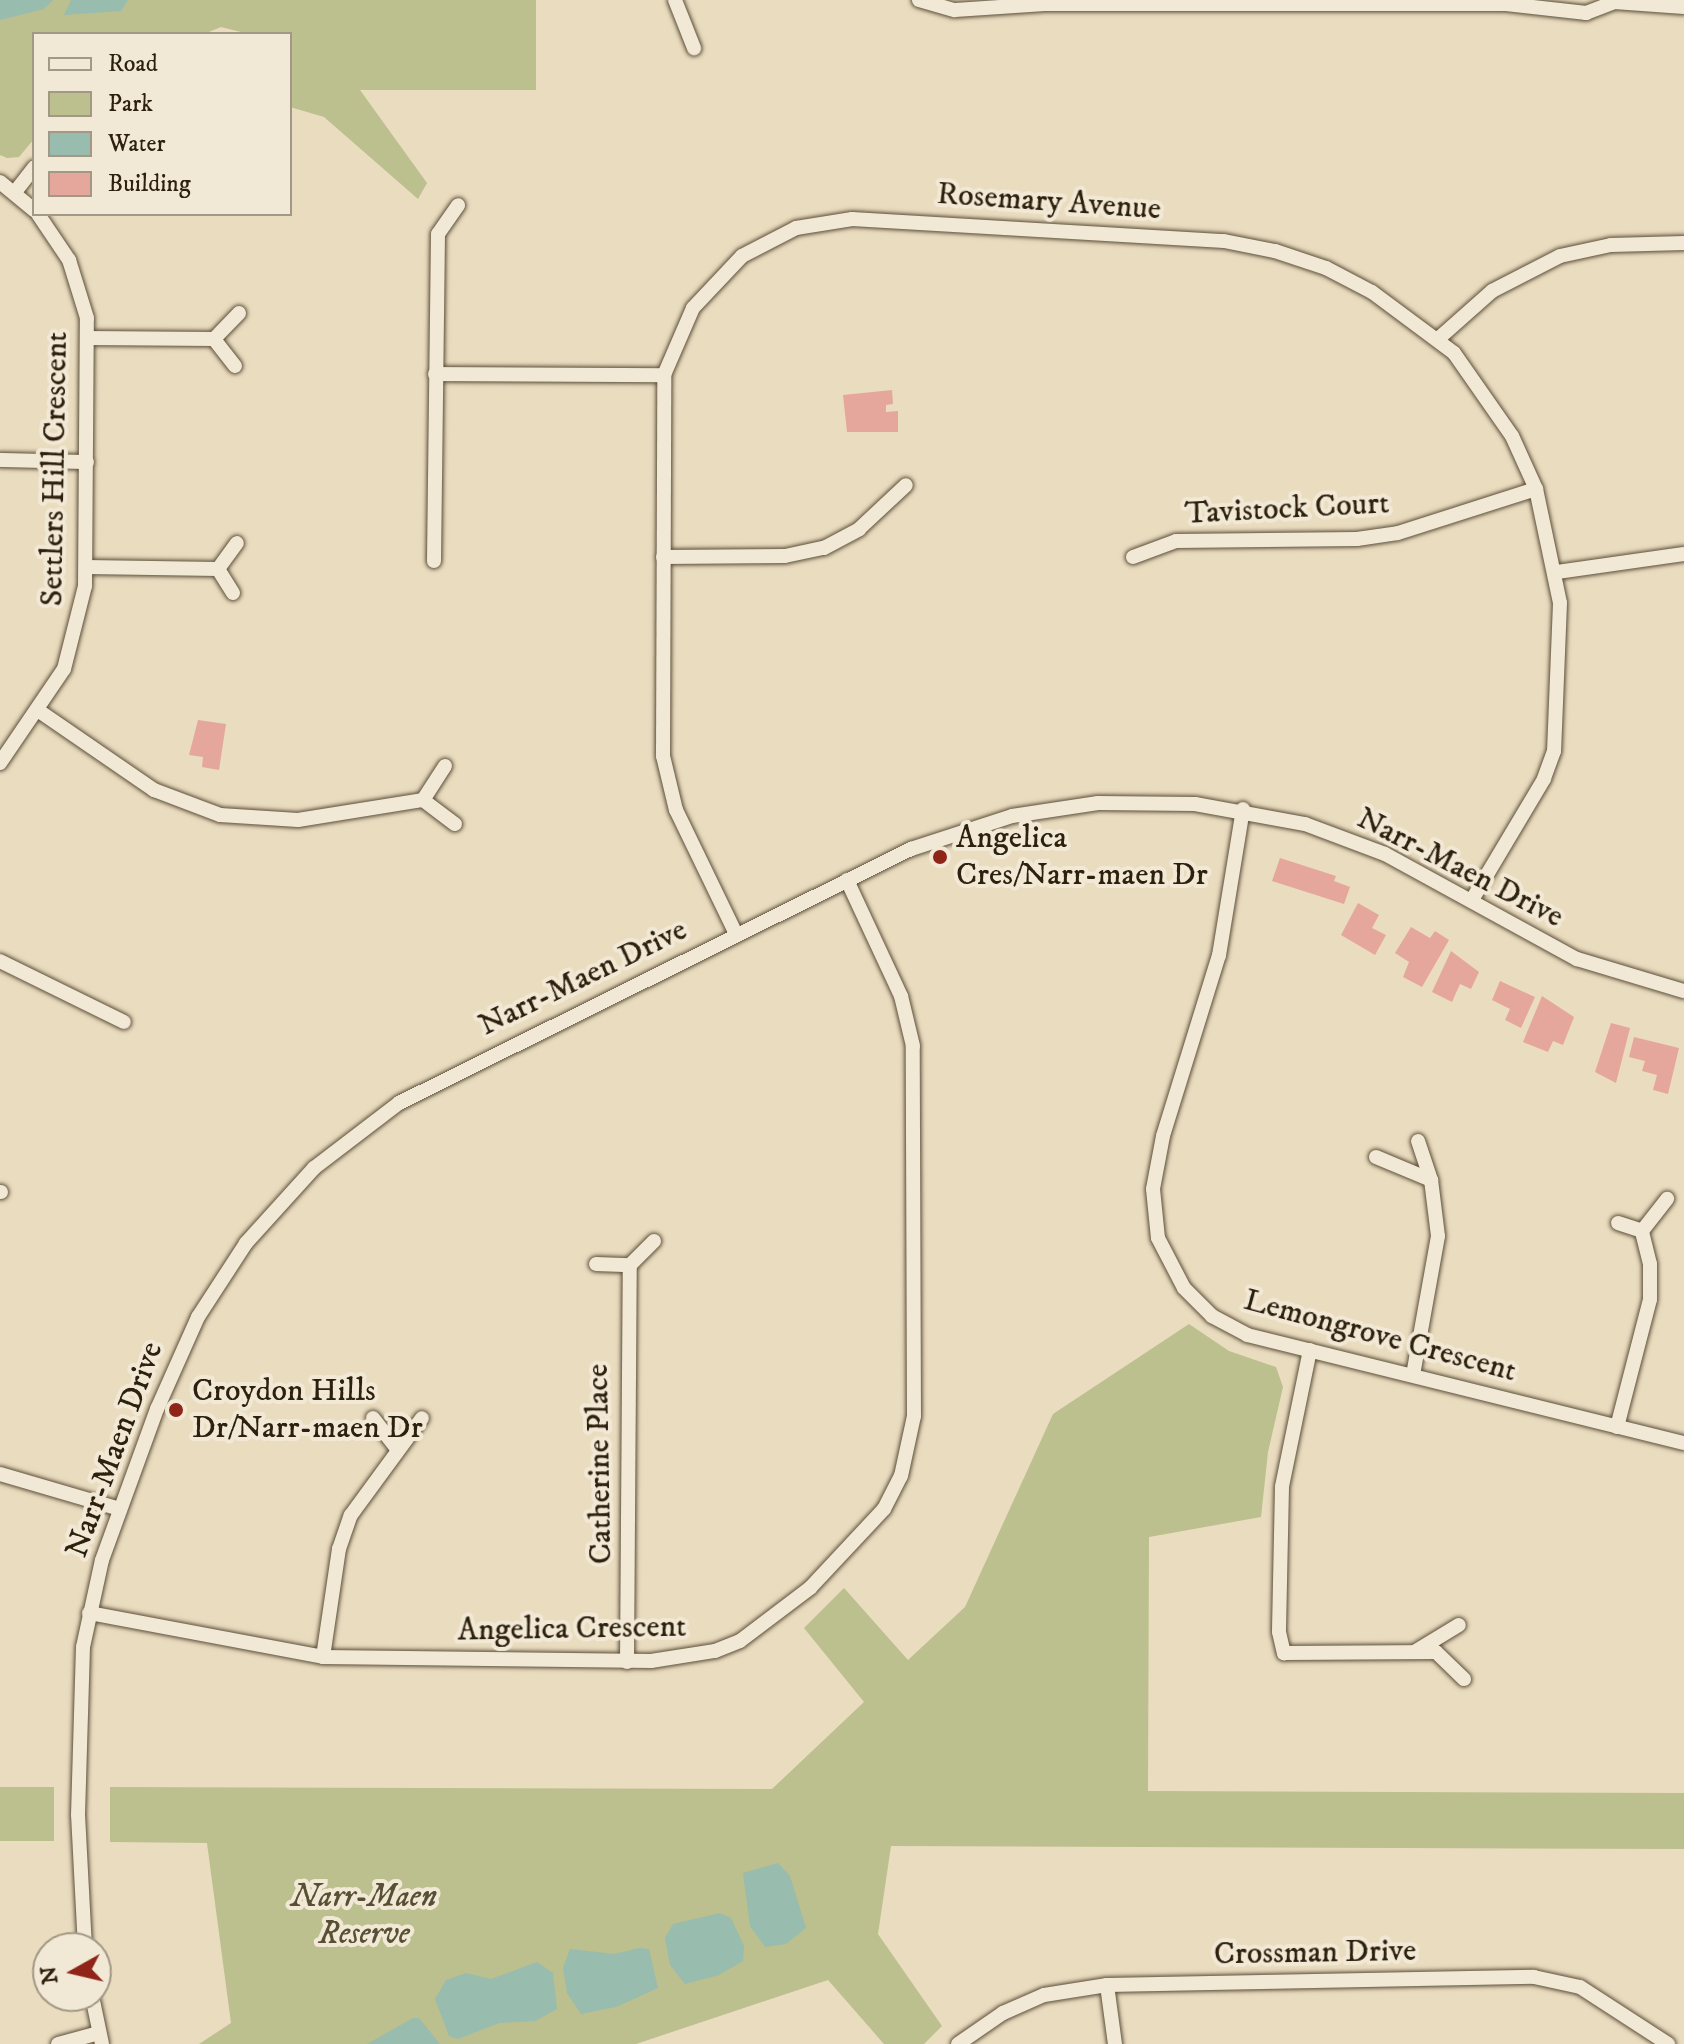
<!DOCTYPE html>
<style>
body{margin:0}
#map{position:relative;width:1684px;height:2044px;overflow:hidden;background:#eadcbf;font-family:"IM FELL DW Pica",serif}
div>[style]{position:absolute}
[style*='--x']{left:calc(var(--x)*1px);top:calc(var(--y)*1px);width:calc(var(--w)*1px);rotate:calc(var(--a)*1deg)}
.green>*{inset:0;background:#bcbf8e;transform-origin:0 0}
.water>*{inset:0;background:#98bcad}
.building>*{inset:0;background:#e5a79b}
.roads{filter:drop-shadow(0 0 2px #5c4f3a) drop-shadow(0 0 2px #5c4f3a)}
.minor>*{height:14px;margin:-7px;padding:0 7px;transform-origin:7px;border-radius:7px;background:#f1e8d5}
.dots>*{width:22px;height:22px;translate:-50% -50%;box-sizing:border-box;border:4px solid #f1e8d5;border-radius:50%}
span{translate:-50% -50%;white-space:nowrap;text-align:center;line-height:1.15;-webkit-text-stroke:8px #f1e8d5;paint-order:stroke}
.street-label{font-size:32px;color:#2d200d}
.poi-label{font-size:32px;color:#2d200d}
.left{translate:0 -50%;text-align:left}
.park-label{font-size:32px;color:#585034;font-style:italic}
.legend{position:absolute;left:32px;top:32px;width:260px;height:184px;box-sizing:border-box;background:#f1e8d5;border:2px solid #a39885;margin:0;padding:10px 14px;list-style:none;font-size:24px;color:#2d200d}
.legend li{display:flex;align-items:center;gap:16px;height:40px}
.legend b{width:40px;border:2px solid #a39885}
.north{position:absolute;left:32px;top:1932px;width:80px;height:80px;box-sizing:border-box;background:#f1e8d5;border:2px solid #a39885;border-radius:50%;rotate:262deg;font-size:22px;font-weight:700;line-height:32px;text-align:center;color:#2d200d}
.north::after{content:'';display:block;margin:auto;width:28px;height:36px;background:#8f2418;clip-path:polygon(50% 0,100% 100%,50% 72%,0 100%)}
</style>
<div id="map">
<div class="green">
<i style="clip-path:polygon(0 0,536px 0,536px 90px,360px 90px,427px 183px,418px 199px,324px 117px,290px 107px,290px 34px,249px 34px,221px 27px,204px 34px,34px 34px,34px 139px,19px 157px,7px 158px,0 155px)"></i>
<i style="clip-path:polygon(1189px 1324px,1229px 1351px,1276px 1367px,1283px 1387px,1268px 1452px,1261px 1517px,1149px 1537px,1148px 1791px,1684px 1793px,1684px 1849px,891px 1846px,878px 1934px,942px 2026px,924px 2044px,884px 2044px,828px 1980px,636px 2044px,199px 2044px,231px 2023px,207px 1843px,110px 1842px,110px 1787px,772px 1789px,864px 1702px,804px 1628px,844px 1588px,908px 1660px,965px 1607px,1053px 1414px)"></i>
<i style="left:0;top:1787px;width:54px;height:54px"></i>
</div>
<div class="water">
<i style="clip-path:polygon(0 0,53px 0,44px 9px,0 20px)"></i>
<i style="clip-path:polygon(71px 0,128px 0,121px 11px,64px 15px)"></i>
<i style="clip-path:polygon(778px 1863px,790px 1876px,806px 1928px,786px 1944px,765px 1947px,750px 1926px,743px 1873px)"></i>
<i style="clip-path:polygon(720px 1913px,731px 1918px,744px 1946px,743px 1961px,719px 1975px,685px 1984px,670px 1965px,665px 1938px,673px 1924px)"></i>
<i style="clip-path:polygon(639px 1948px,649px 1949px,658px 1988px,616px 2007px,581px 2014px,567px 1993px,563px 1968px,570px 1949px,614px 1954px)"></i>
<i style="clip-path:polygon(537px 1962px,553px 1973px,557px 2009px,535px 2021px,499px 2023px,458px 2039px,449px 2036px,435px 1999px,446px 1980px,466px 1973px,491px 1979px)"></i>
<i style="clip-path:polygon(413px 2018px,419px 2018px,440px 2044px,367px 2044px)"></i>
</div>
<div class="building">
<i style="clip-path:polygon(892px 390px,893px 404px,886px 405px,886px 412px,898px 411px,898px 432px,847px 432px,843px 395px)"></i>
<i style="clip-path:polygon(198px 720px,226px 724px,219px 770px,202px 767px,203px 757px,189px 755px)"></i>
<i style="clip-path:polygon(1280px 858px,1336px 876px,1334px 881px,1350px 887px,1344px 904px,1272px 881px)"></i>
<i style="clip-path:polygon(1358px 903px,1379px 915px,1372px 928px,1386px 935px,1375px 955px,1341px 935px)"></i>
<i style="clip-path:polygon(1411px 927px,1430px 938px,1435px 931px,1449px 940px,1422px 987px,1403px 977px,1409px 962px,1395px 953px)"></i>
<i style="clip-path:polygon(1451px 951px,1479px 972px,1471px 989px,1460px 984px,1452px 1002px,1432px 992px)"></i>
<i style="clip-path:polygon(1500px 981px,1535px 997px,1521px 1028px,1505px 1020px,1510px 1009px,1492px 1000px)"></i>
<i style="clip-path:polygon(1542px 996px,1574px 1017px,1563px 1045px,1553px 1041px,1548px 1052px,1523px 1042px)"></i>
<i style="clip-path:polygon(1611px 1023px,1630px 1028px,1616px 1083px,1595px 1072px)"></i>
<i style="clip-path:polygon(1634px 1037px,1679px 1048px,1668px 1094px,1653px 1090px,1657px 1075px,1642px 1071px,1645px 1061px,1629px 1057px)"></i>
</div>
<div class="roads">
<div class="minor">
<i style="--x:675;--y:0;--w:52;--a:68.4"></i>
<i style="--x:919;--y:0;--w:37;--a:16"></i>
<i style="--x:955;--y:10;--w:90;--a:-3.8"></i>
<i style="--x:1045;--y:4;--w:461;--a:0"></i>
<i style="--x:1506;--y:4;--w:81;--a:6.4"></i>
<i style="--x:1586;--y:13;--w:30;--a:-21"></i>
<i style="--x:1614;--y:2;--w:70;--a:4.1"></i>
<i style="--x:0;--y:182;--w:44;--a:39.5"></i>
<i style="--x:15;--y:192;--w:31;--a:-52"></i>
<i style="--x:87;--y:338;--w:127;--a:0.5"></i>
<i style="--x:1438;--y:339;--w:72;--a:-41.6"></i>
<i style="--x:1492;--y:291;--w:76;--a:-27.2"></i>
<i style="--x:1560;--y:256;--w:52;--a:-12.2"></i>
<i style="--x:1611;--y:245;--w:73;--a:-1.6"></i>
<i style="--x:235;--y:366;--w:34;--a:-128"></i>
<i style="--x:214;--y:339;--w:36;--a:-46"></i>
<i style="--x:435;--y:374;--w:229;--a:0.3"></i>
<i style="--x:0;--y:460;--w:87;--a:1.3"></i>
<i style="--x:663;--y:557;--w:122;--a:-0.5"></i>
<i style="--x:785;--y:556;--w:40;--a:-12"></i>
<i style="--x:824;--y:548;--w:40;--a:-28"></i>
<i style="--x:859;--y:529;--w:64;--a:-43.1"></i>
<i style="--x:1133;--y:557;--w:46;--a:-20.4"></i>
<i style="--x:1176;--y:541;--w:181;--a:-0.6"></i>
<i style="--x:1357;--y:539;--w:41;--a:-8.3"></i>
<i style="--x:1398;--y:533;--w:145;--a:-17.7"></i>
<i style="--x:434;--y:561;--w:327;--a:-89.3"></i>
<i style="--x:438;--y:234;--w:35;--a:-55"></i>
<i style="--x:86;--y:567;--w:132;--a:0.9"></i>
<i style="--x:1557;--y:572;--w:128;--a:-8.1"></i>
<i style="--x:233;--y:593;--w:28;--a:-122"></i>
<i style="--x:218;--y:569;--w:32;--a:-54"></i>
<i style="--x:39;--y:711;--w:140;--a:34.5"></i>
<i style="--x:154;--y:790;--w:71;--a:20.7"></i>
<i style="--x:220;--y:815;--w:78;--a:3.7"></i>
<i style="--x:298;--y:820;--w:127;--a:-9.1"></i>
<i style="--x:0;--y:763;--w:114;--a:-55.8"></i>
<i style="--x:64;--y:669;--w:86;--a:-75.8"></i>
<i style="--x:85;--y:586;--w:268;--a:-89.6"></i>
<i style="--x:87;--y:318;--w:61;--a:-107.2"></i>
<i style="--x:69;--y:260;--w:55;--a:-124"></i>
<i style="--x:445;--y:766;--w:40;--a:122.9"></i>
<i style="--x:423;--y:800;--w:40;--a:37"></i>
<i style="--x:1243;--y:809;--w:148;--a:99.3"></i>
<i style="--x:1219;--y:955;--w:189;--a:107.2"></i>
<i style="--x:1163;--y:1136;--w:54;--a:100.7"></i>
<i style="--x:1153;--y:1189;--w:49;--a:84.2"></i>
<i style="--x:1158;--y:1238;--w:56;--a:62.5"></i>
<i style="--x:1184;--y:1288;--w:40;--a:45"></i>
<i style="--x:1212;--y:1316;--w:40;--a:28"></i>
<i style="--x:1247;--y:1335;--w:450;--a:13.9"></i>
<i style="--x:736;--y:934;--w:138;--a:-115.8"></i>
<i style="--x:676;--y:810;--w:56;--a:-103.5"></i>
<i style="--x:663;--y:756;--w:381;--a:-89.8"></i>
<i style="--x:664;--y:375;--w:73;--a:-66.6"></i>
<i style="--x:693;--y:308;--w:71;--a:-46.7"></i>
<i style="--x:742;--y:256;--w:61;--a:-27.4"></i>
<i style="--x:796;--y:228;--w:57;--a:-9.1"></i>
<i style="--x:852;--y:219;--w:373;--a:3.4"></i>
<i style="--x:1224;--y:241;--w:52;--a:11.1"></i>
<i style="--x:1275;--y:251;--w:54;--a:18.4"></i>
<i style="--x:1326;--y:268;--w:52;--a:27.6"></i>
<i style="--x:1372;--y:292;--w:102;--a:36.6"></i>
<i style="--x:1454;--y:353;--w:101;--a:55.1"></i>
<i style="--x:1512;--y:436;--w:58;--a:65.6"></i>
<i style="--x:1536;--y:489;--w:116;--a:78.1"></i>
<i style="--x:1560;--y:603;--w:148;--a:92.3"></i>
<i style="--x:1554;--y:751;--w:30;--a:110"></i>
<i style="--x:1544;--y:779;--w:141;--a:120.8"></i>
<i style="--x:0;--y:961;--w:138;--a:26.2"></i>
<i style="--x:1376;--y:1157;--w:60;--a:22.7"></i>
<i style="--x:0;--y:1192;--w:1;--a:0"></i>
<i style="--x:1618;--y:1223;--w:25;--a:18"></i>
<i style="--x:1642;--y:1231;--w:41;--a:-52"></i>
<i style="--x:596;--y:1264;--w:34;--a:2"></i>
<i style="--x:630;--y:1265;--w:34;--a:-45"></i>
<i style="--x:1310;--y:1350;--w:140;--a:101.6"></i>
<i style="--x:1282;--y:1487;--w:145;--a:91.2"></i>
<i style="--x:1279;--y:1632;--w:22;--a:77"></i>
<i style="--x:1284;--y:1653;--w:152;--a:-0.4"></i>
<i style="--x:1436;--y:1652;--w:39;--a:44"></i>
<i style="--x:1413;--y:1375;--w:141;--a:-79.8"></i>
<i style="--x:1438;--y:1236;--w:56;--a:-97.1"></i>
<i style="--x:1431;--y:1180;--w:41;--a:-108.4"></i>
<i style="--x:373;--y:1418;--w:37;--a:52"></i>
<i style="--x:1617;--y:1427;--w:132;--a:-75.5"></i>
<i style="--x:1650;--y:1299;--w:35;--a:-90"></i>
<i style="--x:1650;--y:1264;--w:34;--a:-104"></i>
<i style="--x:0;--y:1474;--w:125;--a:16.3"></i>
<i style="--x:89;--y:1613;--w:238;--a:10.6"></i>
<i style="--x:323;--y:1657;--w:328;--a:0.7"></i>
<i style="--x:651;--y:1661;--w:65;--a:-8.9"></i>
<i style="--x:715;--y:1651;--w:27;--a:-22"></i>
<i style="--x:740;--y:1641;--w:88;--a:-37.1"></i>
<i style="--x:810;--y:1588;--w:108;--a:-46.9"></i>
<i style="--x:884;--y:1509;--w:37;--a:-63"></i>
<i style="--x:901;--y:1476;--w:61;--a:-77.8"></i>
<i style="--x:914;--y:1416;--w:370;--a:-90.2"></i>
<i style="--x:913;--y:1046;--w:51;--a:-103.5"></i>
<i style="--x:901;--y:996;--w:128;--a:-115"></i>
<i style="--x:1416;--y:1651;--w:50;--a:-31.2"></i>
<i style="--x:323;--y:1657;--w:109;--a:-81.6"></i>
<i style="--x:339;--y:1549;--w:36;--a:-71"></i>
<i style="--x:351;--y:1515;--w:120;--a:-53.8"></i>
<i style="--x:627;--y:1662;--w:397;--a:-89.6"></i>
<i style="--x:85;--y:1948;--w:133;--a:-93"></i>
<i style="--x:78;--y:1815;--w:168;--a:-88.3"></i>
<i style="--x:83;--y:1647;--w:89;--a:-77.7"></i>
<i style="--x:102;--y:1560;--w:161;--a:-70"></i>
<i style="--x:157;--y:1409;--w:101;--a:-66"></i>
<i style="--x:198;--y:1317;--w:88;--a:-57"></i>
<i style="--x:246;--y:1243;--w:101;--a:-47.8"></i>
<i style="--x:314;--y:1168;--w:107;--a:-37.4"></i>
<i style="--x:399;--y:1103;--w:572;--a:-26.39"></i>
<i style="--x:911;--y:849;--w:106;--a:-18.1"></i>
<i style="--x:1012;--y:816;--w:87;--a:-8.6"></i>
<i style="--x:1098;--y:803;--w:97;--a:0.6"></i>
<i style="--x:1195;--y:804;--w:112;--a:10.3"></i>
<i style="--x:1305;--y:824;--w:85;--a:20.6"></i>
<i style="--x:1385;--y:854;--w:219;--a:28.7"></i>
<i style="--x:1577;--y:959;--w:112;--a:16.7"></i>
<i style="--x:1107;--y:1985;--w:60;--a:82.3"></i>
<i style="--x:92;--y:1996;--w:49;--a:78.2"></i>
<i style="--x:58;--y:2044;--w:42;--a:-15"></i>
<i style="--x:958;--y:2044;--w:55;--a:-34.6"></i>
<i style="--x:1003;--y:2013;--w:45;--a:-23.7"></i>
<i style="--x:1044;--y:1995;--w:64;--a:-9"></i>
<i style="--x:1107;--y:1985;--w:427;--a:-1.1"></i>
<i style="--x:1534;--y:1977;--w:47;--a:12.3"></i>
<i style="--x:1580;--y:1987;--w:105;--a:32.9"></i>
</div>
</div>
<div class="dots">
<i style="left:940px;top:857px;background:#8f2418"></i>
<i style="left:176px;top:1410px;background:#8f2418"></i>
</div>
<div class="street-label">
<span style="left:1049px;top:202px;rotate:4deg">Rosemary Avenue</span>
<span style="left:55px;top:469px;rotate:-89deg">Settlers Hill Crescent</span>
<span style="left:1287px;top:509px;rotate:-3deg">Tavistock Court</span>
<span style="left:1460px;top:868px;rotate:27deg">Narr-Maen Drive</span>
<span style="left:583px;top:978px;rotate:-26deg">Narr-Maen Drive</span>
<span style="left:1380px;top:1336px;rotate:15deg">Lemongrove Crescent</span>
<span style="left:115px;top:1450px;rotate:-70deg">Narr-Maen Drive</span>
<span style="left:600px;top:1464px;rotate:-91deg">Catherine Place</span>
<span style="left:572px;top:1629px;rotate:-1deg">Angelica Crescent</span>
<span style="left:1315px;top:1953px;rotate:-1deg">Crossman Drive</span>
</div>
<div class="poi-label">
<span class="left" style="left:956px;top:857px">Angelica<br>Cres/Narr-maen Dr</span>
<span class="left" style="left:192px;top:1410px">Croydon Hills<br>Dr/Narr-maen Dr</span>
</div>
<div class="park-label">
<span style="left:364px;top:1916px">Narr-Maen<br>Reserve</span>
</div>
<ul class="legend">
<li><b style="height:10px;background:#f1e8d5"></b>Road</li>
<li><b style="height:22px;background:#bcbf8e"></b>Park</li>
<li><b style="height:22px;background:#98bcad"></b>Water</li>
<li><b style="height:22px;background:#e5a79b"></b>Building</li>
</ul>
<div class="north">N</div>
</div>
